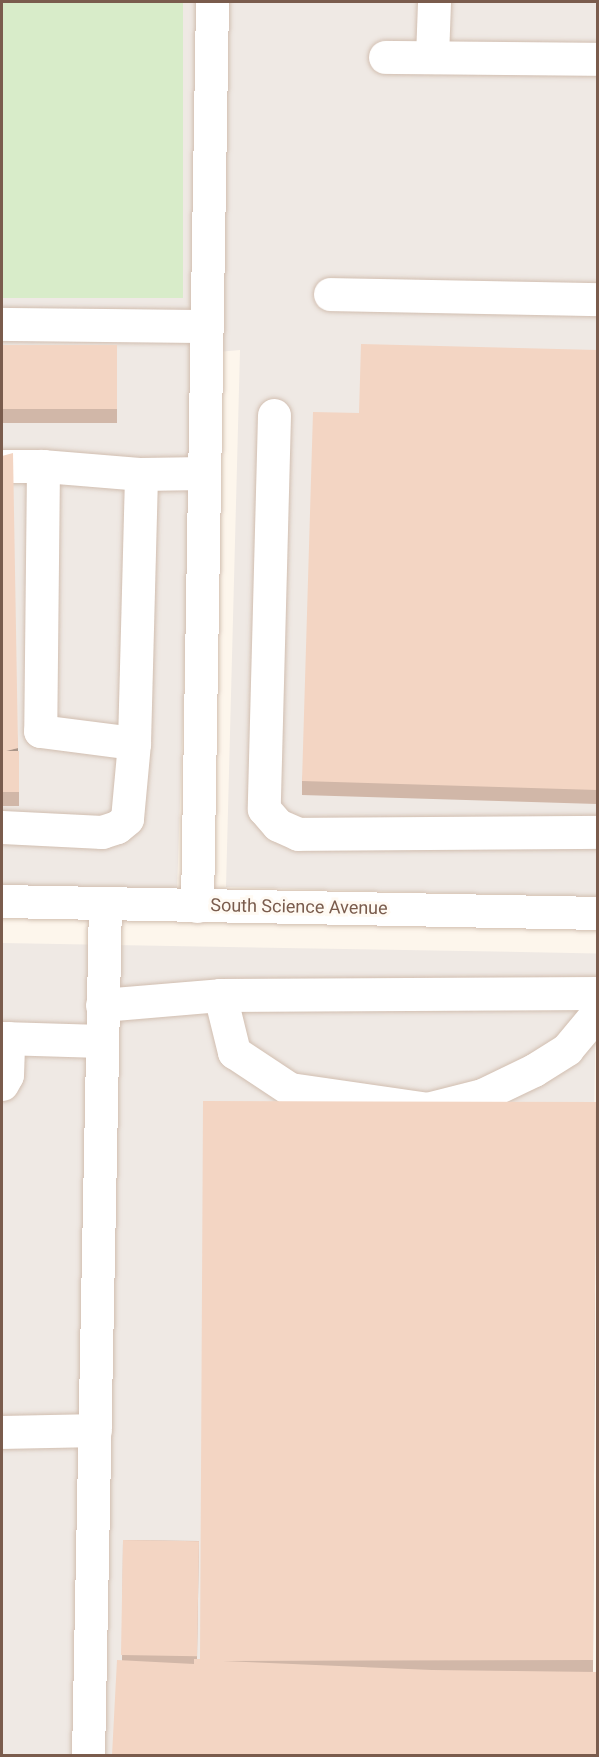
<!DOCTYPE html>
<style>
body{margin:0}
#map{position:relative;width:599px;height:1757px;overflow:hidden;background:#fdf6ec;font-family:Roboto,sans-serif}
div>[style]{position:absolute}
[style*='--x']{left:calc(var(--x)*1px);top:calc(var(--y)*1px);width:calc(var(--w)*1px);rotate:calc(var(--a)*1deg)}
.industrial>*{inset:0;background:#efe9e4;transform-origin:0 0}
.green>*{inset:0;background:#d8ecc9;transform-origin:0 0}
.roads{filter:drop-shadow(0 0 2px #d1beb0) drop-shadow(0 0 2px #d1beb0)}
.minor>*{height:33px;margin:-16.5px;padding:0 16.5px;transform-origin:16.5px;border-radius:16.5px;background:#fff}
.wall>*{inset:0;background:#d1b7a8;transform-origin:0 0}
.shaded-wall>*{inset:0;background:#aa9588}
.building>*{inset:0;background:#f3d5c3;transform-origin:0 0}
span{translate:-50% -50%;white-space:nowrap;text-align:center;line-height:1.15;-webkit-text-stroke:6px #fffaf3;paint-order:stroke}
.street-label{font-size:18px;color:#7a5c4d}
.frame{position:absolute;inset:0;border:3px solid #7a5c4d;pointer-events:none}
</style>
<div id="map">
<div class="industrial">
<i style="clip-path:polygon(2px 2px,597px 2px,597px 897px,226px 887px,240px 350px,195px 354px,177px 892px,2px 888px)"></i>
<i style="left:2px;top:943px;width:595px;height:812px;rotate:1deg"></i>
</div>
<div class="green">
<i style="left:2px;top:2px;width:181px;height:296px"></i>
</div>
<div class="roads">
<div class="minor">
<i style="--x:385;--y:57;--w:213;--a:0.5"></i>
<i style="--x:432;--y:57;--w:55;--a:-87.9"></i>
<i style="--x:330;--y:294;--w:268;--a:1.1"></i>
<i style="--x:2;--y:324;--w:204;--a:0.6"></i>
<i style="--x:274;--y:415;--w:394;--a:91.5"></i>
<i style="--x:264;--y:809;--w:21;--a:49"></i>
<i style="--x:278;--y:825;--w:22;--a:24"></i>
<i style="--x:298;--y:834;--w:300;--a:-0.4"></i>
<i style="--x:2;--y:466;--w:41;--a:0"></i>
<i style="--x:43;--y:466;--w:265;--a:90.6"></i>
<i style="--x:40;--y:731;--w:95;--a:7.3"></i>
<i style="--x:134;--y:743;--w:76;--a:95.3"></i>
<i style="--x:127;--y:819;--w:13;--a:141"></i>
<i style="--x:117;--y:827;--w:16;--a:162"></i>
<i style="--x:102;--y:832;--w:100;--a:-177.1"></i>
<i style="--x:43;--y:466;--w:98;--a:4.7"></i>
<i style="--x:134;--y:743;--w:269;--a:-88.5"></i>
<i style="--x:141;--y:474;--w:63;--a:-0.9"></i>
<i style="--x:2;--y:901;--w:596;--a:1.15"></i>
<i style="--x:197;--y:906;--w:904;--a:-89.05"></i>
<i style="--x:220;--y:995;--w:59;--a:76.2"></i>
<i style="--x:234;--y:1052;--w:67;--a:33.5"></i>
<i style="--x:290;--y:1089;--w:138;--a:8.3"></i>
<i style="--x:427;--y:1109;--w:57;--a:-14.3"></i>
<i style="--x:482;--y:1095;--w:58;--a:-25.7"></i>
<i style="--x:534;--y:1070;--w:39;--a:-32"></i>
<i style="--x:567;--y:1049;--w:48;--a:-50"></i>
<i style="--x:102;--y:1005;--w:118;--a:-4.8"></i>
<i style="--x:220;--y:995;--w:378;--a:-0.3"></i>
<i style="--x:2;--y:1038;--w:99;--a:1.7"></i>
<i style="--x:2;--y:1084;--w:10;--a:-61"></i>
<i style="--x:7;--y:1075;--w:37;--a:-88"></i>
<i style="--x:2;--y:1432;--w:93;--a:-1.2"></i>
<i style="--x:88;--y:1756;--w:852;--a:-88.86"></i>
</div>
</div>
<div class="wall">
<i style="left:2px;top:345px;width:115px;height:78px"></i>
<i style="clip-path:polygon(597px 350px,597px 804px,302px 795px,302px 781px,359px 413px)"></i>
<i style="clip-path:polygon(2px 456px,18px 751px,19px 751px,19px 806px,2px 806px)"></i>
<i style="clip-path:polygon(596px 1102px,593px 1672px,597px 1755px,122px 1661px,123px 1540px,199px 1541px,197px 1659px,200px 1659px)"></i>
</div>
<div class="shaded-wall">
<i style="clip-path:polygon(18px 748px,18px 762px,2px 766px,2px 752px)"></i>
</div>
<div class="building">
<i style="clip-path:polygon(361px 344px,597px 350px,597px 790px,302px 781px,313px 412px,359px 413px)"></i>
<i style="left:2px;top:345px;width:115px;height:64px"></i>
<i style="clip-path:polygon(13px 453px,18px 748px,2px 752px,2px 456px)"></i>
<i style="left:19px;top:751px;width:41px;height:17px;rotate:90deg"></i>
<i style="clip-path:polygon(203px 1101px,596px 1102px,593px 1660px,223px 1661px,432px 1670px,597px 1672px,597px 1755px,112px 1755px,117px 1660px,194px 1664px,194px 1659px,200px 1659px)"></i>
<i style="left:123px;top:1540px;width:76px;height:115px;rotate:1deg"></i>
</div>
<div class="street-label">
<span style="left:299px;top:907px;rotate:1deg">South Science Avenue</span>
</div>
<div class="frame"></div>
</div>
